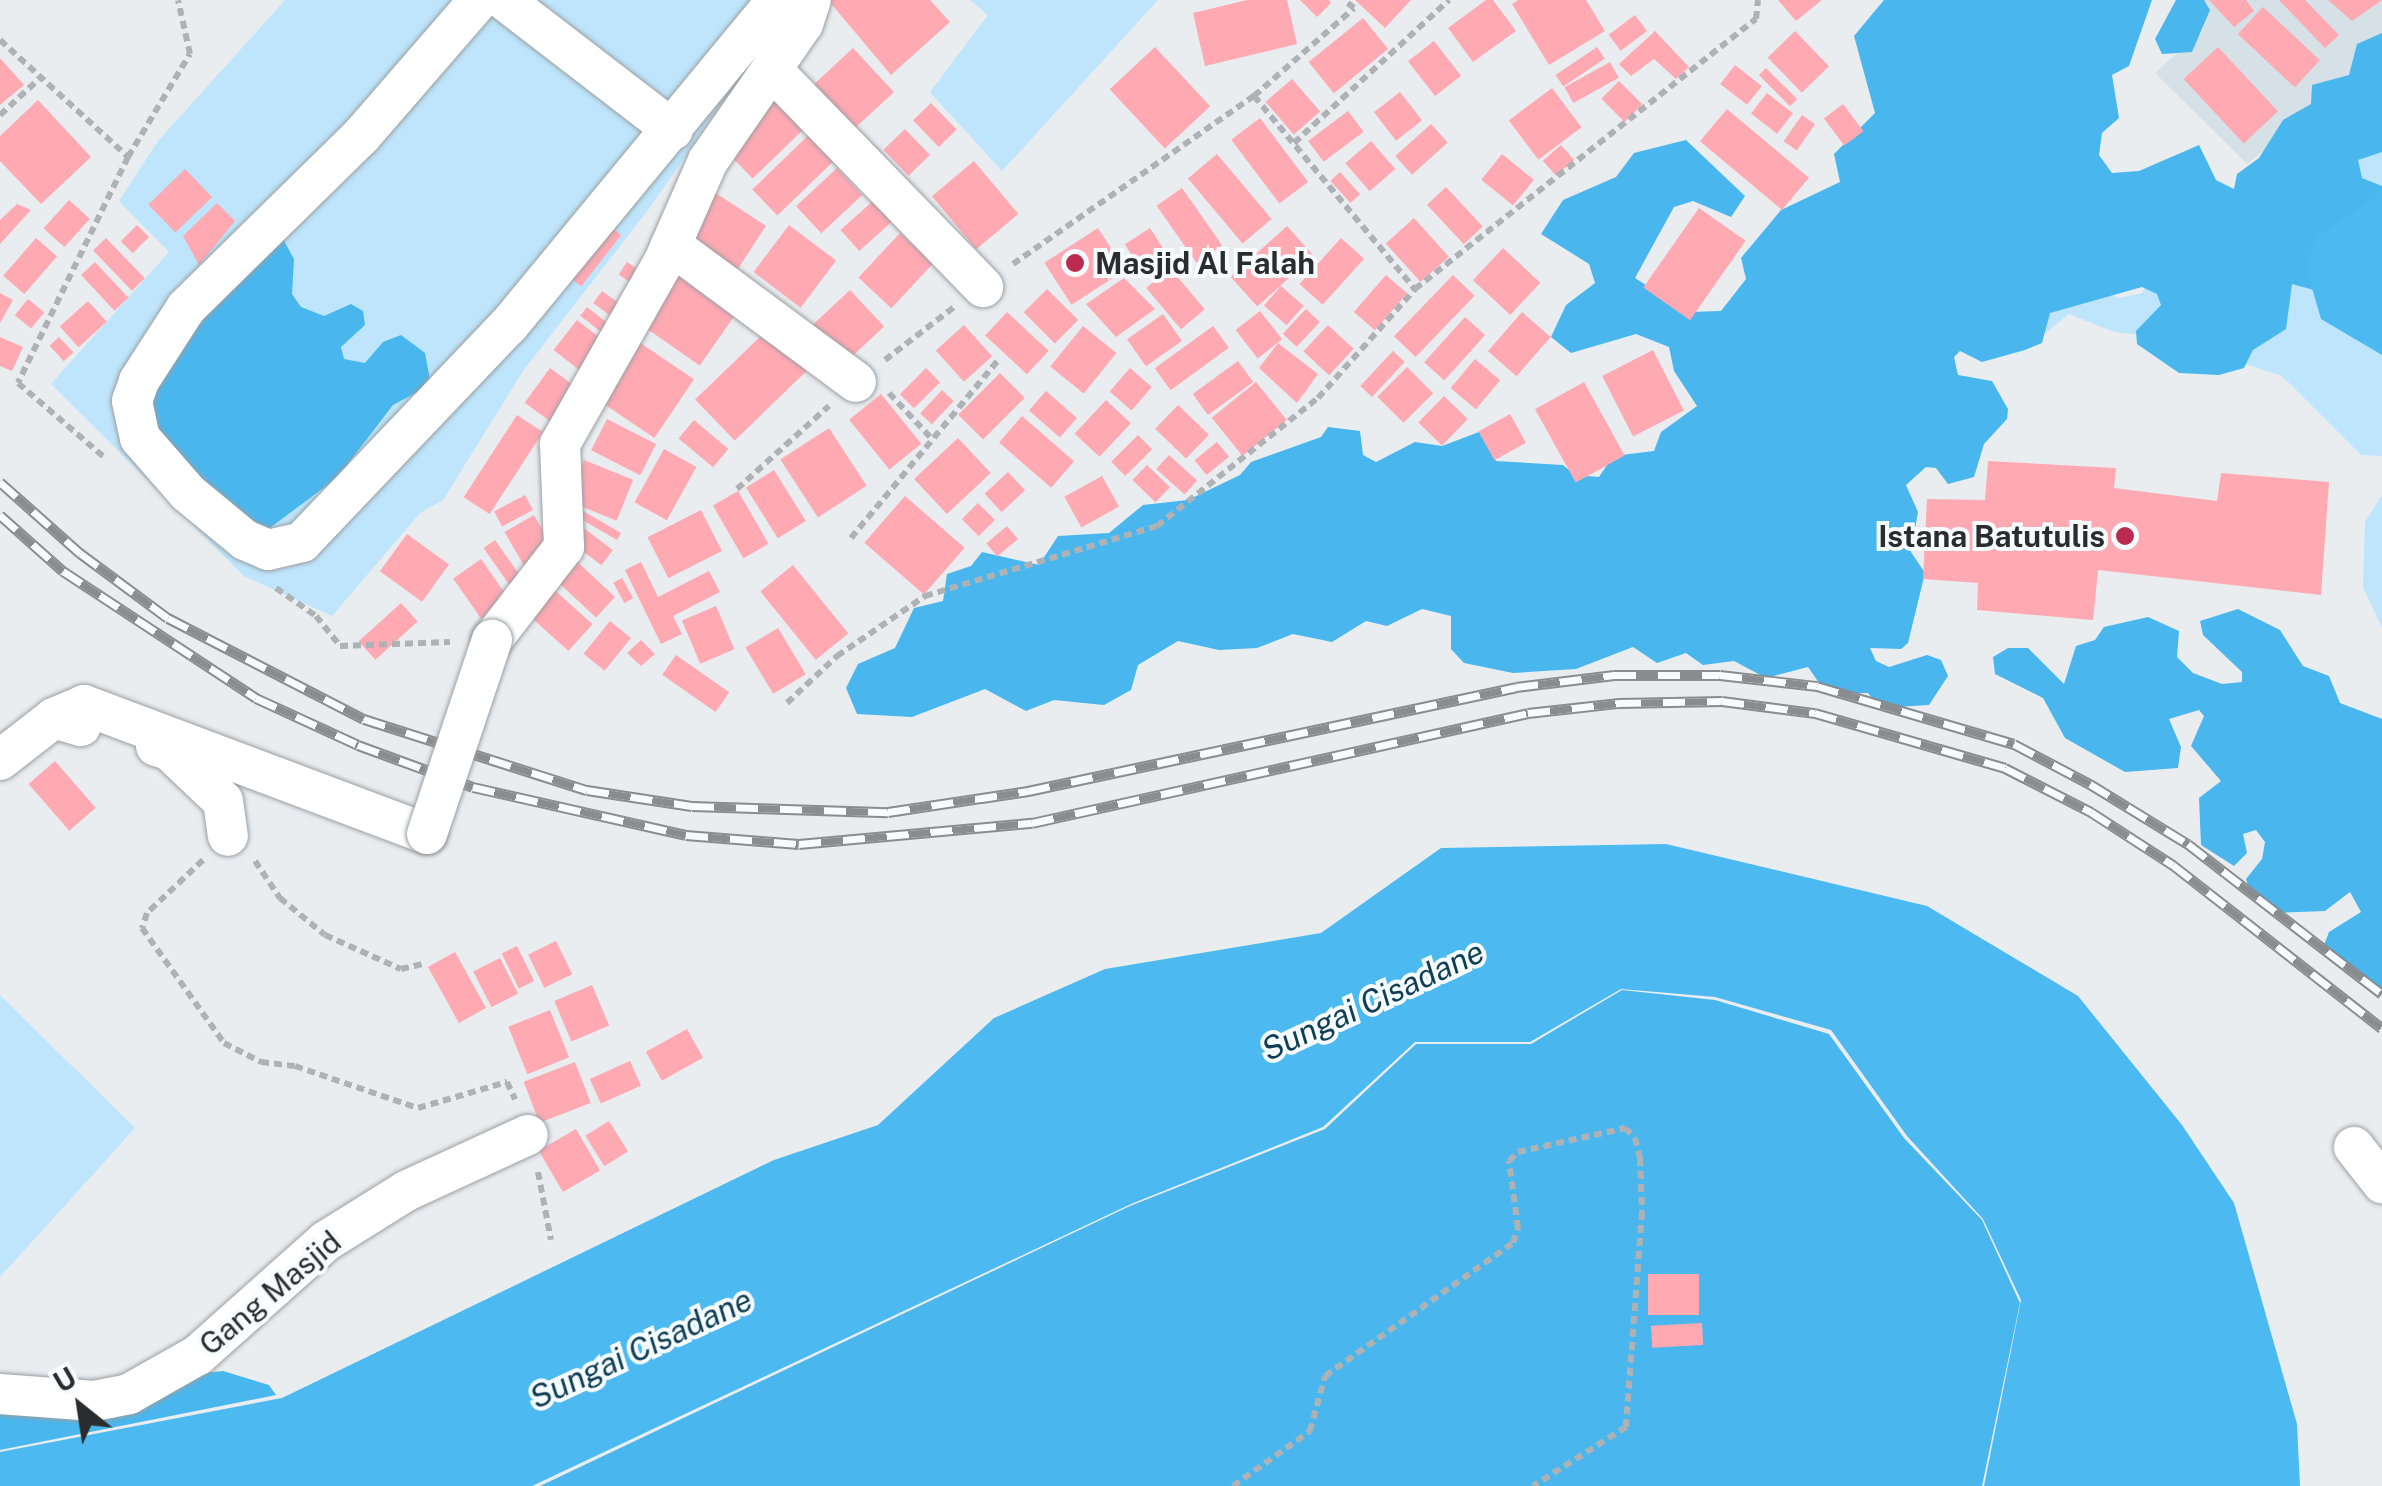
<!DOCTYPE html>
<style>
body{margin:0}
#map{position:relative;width:2382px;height:1486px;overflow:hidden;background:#e9edf0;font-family:"Public Sans",sans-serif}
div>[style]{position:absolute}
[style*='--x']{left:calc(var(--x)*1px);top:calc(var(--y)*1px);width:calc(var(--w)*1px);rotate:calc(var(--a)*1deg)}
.built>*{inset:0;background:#d5e0e7}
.green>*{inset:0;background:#bee5fb}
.forest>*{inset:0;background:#49b7ee}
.water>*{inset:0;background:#4cbaf1}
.building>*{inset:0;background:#ffa9b3;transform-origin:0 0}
.path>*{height:6px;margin-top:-3px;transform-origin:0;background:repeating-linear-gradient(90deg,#afb2b5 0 8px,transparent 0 13px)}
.roads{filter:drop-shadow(0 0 2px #9b9fa2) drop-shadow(0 0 2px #9b9fa2)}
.minor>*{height:40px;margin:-20px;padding:0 20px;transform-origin:20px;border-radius:20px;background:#fff}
.rail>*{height:11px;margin-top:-5.5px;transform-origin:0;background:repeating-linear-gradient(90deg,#f6fbfe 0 22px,#8a8d8f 0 44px);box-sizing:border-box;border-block:2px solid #8a8d8f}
.bridges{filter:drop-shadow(0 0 2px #9b9fa2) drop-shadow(0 0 2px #9b9fa2)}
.minor-bridge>*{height:40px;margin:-20px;padding:0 20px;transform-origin:20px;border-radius:20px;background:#fff}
.dots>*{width:28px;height:28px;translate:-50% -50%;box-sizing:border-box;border:5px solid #f6fbfe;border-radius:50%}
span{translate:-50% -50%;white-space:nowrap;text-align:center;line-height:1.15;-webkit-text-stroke:8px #f6fbfe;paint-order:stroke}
.poi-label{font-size:30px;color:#2b2c2d;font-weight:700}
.left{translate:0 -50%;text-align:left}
.right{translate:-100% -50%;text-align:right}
.street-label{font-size:30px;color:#2b2c2d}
.water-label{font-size:32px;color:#103f55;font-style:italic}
.north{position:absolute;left:30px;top:1356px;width:100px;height:100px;-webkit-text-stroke:8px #f6fbfe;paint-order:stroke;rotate:330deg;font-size:28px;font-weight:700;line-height:40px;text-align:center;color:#2b2c2d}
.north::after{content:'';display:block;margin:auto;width:35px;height:45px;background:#2b2c2d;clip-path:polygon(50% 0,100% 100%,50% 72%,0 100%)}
</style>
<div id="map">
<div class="built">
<i style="clip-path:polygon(2185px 0,2382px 0,2382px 56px,2247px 164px,2155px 73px,2204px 30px)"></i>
</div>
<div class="green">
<i style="clip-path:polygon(285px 0,794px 0,651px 206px,523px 371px,443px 500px,420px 513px,332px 616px,244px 576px,51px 384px,169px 252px,119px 201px,158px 141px)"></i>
<i style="clip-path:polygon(970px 0,1158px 0,1002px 171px,930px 92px,988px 15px)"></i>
<i style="clip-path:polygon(2382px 122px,2382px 456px,2361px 455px,2282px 376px,2162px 337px,2114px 332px,2069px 314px,2025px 350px,2018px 264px,2120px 298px,2142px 293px,2152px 274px)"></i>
<i style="clip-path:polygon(2382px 495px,2382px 628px,2363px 587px,2365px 522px)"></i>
<i style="clip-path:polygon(0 995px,135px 1128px,0 1277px)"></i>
</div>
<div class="forest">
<i style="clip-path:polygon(1884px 0,2152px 0,2129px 66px,2112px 75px,2119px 118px,2102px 133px,2099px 155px,2112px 173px,2139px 171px,2199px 145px,2216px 180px,2234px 189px,2237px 174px,2259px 158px,2283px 120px,2311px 104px,2312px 85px,2349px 75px,2357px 44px,2382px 33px,2382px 152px,2358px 160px,2362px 178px,2382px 186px,2382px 213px,2336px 296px,2292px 284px,2286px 329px,2253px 350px,2244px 368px,2219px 375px,2179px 373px,2137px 344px,2136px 331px,2161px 305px,2157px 294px,2142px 287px,2050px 313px,2042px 343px,2025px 350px,1982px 362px,1960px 351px,1954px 357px,1958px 375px,1992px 381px,2008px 409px,2007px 419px,1984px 444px,1974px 477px,1948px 484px,1936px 468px,1926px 467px,1906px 485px,1918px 512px,1911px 552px,1925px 573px,1908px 643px,1901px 649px,1870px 648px,1876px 661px,1889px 667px,1927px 655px,1941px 660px,1948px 676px,1929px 705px,1880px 708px,1868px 693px,1826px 693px,1808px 667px,1766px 678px,1734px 661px,1703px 665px,1686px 653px,1657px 663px,1633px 647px,1576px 669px,1513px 673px,1464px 663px,1451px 649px,1451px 616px,1422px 609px,1387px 626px,1366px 621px,1332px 642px,1293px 634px,1257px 648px,1219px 650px,1178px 641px,1138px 665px,1131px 690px,1104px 705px,1054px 700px,1026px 711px,985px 689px,912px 717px,857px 714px,846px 688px,858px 664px,895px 648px,914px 608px,943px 601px,947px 574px,971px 566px,982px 552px,1039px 565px,1058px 536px,1109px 533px,1143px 505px,1188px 500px,1240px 475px,1251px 462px,1321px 437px,1328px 427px,1360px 431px,1363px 455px,1376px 462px,1415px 442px,1442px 446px,1479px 432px,1496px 461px,1563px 465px,1575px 475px,1599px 477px,1613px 456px,1654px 451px,1661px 432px,1697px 406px,1674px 371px,1669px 347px,1636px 334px,1571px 353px,1551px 337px,1566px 305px,1595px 283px,1589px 264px,1541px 234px,1563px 200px,1616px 177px,1634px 153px,1686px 140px,1745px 196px,1731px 217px,1693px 201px,1674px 207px,1635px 278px,1688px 312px,1721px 311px,1746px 279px,1741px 258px,1781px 210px,1840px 182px,1834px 154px,1875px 113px,1854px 36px)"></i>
<i style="clip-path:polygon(2176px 0,2204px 0,2210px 10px,2192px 52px,2162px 54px,2155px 39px)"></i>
<i style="clip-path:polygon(283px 239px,294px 259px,292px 294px,301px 307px,324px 316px,351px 304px,363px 311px,365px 325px,341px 347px,344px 359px,365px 363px,383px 342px,401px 335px,425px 353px,431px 385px,393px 405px,337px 478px,263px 533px,235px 520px,146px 422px,163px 356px)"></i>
<i style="clip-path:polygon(2238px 609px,2280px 630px,2303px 666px,2329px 676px,2340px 703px,2382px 719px,2382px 988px,2340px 966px,2323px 948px,2329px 932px,2361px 912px,2350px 892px,2325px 911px,2276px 913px,2251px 895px,2246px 879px,2262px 859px,2265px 842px,2256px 830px,2243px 834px,2247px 853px,2234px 866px,2201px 845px,2199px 798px,2221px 781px,2191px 746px,2204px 716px,2199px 710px,2169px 719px,2181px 747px,2178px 768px,2125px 772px,2065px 738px,2043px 698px,1995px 674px,1993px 657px,2008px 648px,2028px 648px,2064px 684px,2076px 646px,2095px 640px,2104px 627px,2148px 617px,2179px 631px,2177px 657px,2193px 673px,2222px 684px,2242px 682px,2242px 672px,2203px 635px,2200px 621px)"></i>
<i style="clip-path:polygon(1622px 990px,1715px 1000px,1829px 1034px,1904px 1138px,1982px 1220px,2020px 1303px,1982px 1486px,540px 1486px,1130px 1206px,1325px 1129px,1416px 1044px,1531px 1044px)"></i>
<i style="clip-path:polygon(223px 1371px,269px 1385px,276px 1395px,0 1450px,0 1393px)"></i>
</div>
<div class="water">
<i style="clip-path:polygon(2382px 192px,2382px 355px,2321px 319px,2305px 264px,2319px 235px)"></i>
<i style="clip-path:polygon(1666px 844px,1927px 906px,2078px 996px,2182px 1125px,2234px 1203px,2297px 1424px,2300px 1486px,1984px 1486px,2021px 1300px,1983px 1219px,1907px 1136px,1831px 1030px,1715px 997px,1621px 989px,1530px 1042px,1415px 1042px,1323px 1127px,1131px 1204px,532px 1486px,0 1486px,0 1452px,282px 1398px,774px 1160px,878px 1125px,994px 1018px,1105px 969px,1321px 933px,1441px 848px)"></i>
</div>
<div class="building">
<i style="clip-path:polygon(828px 0,930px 0,950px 22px,891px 75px)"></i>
<i style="clip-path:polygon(1247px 0,1287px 0,1297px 44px,1205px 66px,1193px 13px)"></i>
<i style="clip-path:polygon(1300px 0,1329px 0,1331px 3px,1317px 17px)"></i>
<i style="clip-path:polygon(1355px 0,1411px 0,1385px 28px)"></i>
<i style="clip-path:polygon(1486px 0,1493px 0,1516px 31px,1473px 62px,1448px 28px)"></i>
<i style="clip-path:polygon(1518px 0,1586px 0,1605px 31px,1549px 65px,1512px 4px)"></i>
<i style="clip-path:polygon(1778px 0,1822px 0,1796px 21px)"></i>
<i style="clip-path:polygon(2209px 0,2246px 0,2254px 11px,2234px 27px)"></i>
<i style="clip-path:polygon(2279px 0,2305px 0,2339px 35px,2325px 48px)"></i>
<i style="clip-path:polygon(2328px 0,2382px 0,2352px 21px)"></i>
<i style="left:2263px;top:7px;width:78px;height:37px;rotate:43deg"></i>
<i style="left:1635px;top:15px;width:20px;height:33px;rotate:53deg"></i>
<i style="left:1363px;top:18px;width:40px;height:70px;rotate:51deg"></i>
<i style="clip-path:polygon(1655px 31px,1689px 67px,1676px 79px,1654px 59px,1631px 76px,1619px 64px)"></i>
<i style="left:1795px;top:31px;width:49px;height:38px;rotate:46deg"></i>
<i style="left:1434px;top:41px;width:44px;height:33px;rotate:52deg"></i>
<i style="left:1155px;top:47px;width:81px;height:62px;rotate:47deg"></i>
<i style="left:1597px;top:47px;width:14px;height:50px;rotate:56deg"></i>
<i style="left:2218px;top:47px;width:88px;height:47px;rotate:47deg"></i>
<i style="left:853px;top:48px;width:60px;height:56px;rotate:47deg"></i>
<i style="clip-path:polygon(0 58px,24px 85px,0 105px)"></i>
<i style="left:1610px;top:62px;width:18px;height:52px;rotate:61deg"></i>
<i style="left:1735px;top:65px;width:34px;height:24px;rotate:38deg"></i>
<i style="left:1766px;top:68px;width:44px;height:10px;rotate:45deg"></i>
<i style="left:1292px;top:79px;width:43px;height:35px;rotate:49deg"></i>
<i style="left:1619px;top:81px;width:33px;height:25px;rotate:45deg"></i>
<i style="left:1552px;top:88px;width:49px;height:54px;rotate:53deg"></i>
<i style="left:776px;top:92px;width:46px;height:77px;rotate:46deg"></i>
<i style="left:1400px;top:92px;width:36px;height:33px;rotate:52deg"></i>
<i style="left:1767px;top:93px;width:33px;height:26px;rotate:38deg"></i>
<i style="clip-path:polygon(38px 100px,91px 157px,41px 204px,0 161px,0 136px)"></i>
<i style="left:931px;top:103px;width:37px;height:25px;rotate:46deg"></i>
<i style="left:1843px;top:104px;width:34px;height:24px;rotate:53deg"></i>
<i style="left:1727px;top:109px;width:107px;height:42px;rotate:40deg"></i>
<i style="left:1348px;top:111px;width:26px;height:50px;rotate:53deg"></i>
<i style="left:1802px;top:115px;width:16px;height:32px;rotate:35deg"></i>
<i style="left:1260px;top:118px;width:80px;height:36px;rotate:53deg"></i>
<i style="left:1431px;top:124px;width:25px;height:48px;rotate:48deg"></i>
<i style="left:817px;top:127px;width:36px;height:90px;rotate:46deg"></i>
<i style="left:905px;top:129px;width:36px;height:30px;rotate:46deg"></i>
<i style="left:1371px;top:141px;width:37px;height:34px;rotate:49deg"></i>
<i style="left:1561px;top:145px;width:20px;height:24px;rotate:49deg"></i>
<i style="left:1217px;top:154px;width:85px;height:38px;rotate:50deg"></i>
<i style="left:1502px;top:154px;width:41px;height:33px;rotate:39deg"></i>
<i style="left:974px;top:161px;width:69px;height:55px;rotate:50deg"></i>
<i style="left:837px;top:168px;width:37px;height:56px;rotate:47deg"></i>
<i style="left:185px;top:169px;width:39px;height:51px;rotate:46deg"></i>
<i style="left:1340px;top:172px;width:30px;height:13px;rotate:48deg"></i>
<i style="left:1446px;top:187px;width:54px;height:26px;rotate:47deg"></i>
<i style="left:1182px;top:188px;width:70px;height:31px;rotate:55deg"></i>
<i style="left:714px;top:192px;width:62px;height:56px;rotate:33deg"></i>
<i style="left:69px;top:200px;width:28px;height:38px;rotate:42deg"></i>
<i style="left:874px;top:200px;width:28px;height:45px;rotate:48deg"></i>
<i style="clip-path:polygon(217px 203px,235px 221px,199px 265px,183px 236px)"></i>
<i style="clip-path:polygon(17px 204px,31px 210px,0 244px,0 220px)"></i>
<i style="left:1699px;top:208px;width:57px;height:97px;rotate:35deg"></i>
<i style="left:1414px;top:218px;width:52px;height:38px;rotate:48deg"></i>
<i style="left:607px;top:224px;width:18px;height:65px;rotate:38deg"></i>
<i style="left:137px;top:225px;width:17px;height:23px;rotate:45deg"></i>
<i style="left:789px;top:225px;width:59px;height:59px;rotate:37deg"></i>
<i style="left:1287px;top:226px;width:40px;height:76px;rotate:48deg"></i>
<i style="left:1098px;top:228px;width:50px;height:64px;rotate:57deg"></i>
<i style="left:1150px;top:228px;width:33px;height:30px;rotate:57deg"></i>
<i style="left:900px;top:233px;width:45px;height:61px;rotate:43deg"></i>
<i style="left:36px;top:238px;width:28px;height:50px;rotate:41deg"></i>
<i style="left:106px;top:238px;width:56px;height:18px;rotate:46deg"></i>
<i style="left:1341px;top:238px;width:31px;height:62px;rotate:42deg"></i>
<i style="left:1503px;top:248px;width:51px;height:44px;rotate:43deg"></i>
<i style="left:95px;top:262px;width:49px;height:19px;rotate:47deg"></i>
<i style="left:627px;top:262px;width:22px;height:15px;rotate:34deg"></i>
<i style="left:1170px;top:268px;width:54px;height:31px;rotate:50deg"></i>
<i style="left:679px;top:273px;width:70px;height:64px;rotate:35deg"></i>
<i style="left:1386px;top:275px;width:28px;height:49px;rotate:41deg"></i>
<i style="left:1453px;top:275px;width:30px;height:85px;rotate:44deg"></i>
<i style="clip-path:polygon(1124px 278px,1155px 309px,1116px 337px,1086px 304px)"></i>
<i style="left:1281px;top:286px;width:30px;height:26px;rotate:41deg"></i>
<i style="left:1047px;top:289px;width:44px;height:33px;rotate:45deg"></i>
<i style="left:850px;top:290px;width:50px;height:59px;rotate:47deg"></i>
<i style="left:602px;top:291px;width:24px;height:15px;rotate:36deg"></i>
<i style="clip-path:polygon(0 293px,13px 300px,0 323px)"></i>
<i style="left:28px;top:299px;width:21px;height:21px;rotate:39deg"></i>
<i style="left:88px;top:301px;width:28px;height:38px;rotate:48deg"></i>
<i style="left:587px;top:307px;width:36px;height:11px;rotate:38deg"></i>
<i style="left:1306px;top:309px;width:19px;height:34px;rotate:43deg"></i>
<i style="left:1260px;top:311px;width:36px;height:31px;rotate:52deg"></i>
<i style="left:1007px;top:312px;width:57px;height:32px;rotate:43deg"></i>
<i style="left:1522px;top:312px;width:38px;height:52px;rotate:41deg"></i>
<i style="left:1163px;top:314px;width:33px;height:44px;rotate:55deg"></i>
<i style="left:1465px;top:317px;width:27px;height:61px;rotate:42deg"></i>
<i style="left:577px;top:320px;width:39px;height:38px;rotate:38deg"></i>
<i style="left:964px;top:325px;width:42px;height:38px;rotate:48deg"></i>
<i style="left:1328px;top:325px;width:35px;height:36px;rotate:43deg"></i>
<i style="left:1083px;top:326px;width:43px;height:52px;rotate:39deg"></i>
<i style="left:1213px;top:326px;width:27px;height:72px;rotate:54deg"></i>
<i style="left:767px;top:330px;width:57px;height:100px;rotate:46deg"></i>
<i style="clip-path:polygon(0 337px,23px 347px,12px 371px,0 366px)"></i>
<i style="left:59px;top:337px;width:21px;height:13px;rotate:47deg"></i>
<i style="left:636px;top:340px;width:70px;height:71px;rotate:34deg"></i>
<i style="clip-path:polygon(1278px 343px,1318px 374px,1297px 403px,1259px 368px)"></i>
<i style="left:1653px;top:350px;width:68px;height:57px;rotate:63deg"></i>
<i style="left:1393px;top:351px;width:16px;height:48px;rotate:43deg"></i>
<i style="left:1475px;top:359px;width:33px;height:38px;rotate:40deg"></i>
<i style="left:1238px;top:361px;width:26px;height:56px;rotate:54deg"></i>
<i style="left:1407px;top:367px;width:37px;height:42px;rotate:45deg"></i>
<i style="left:550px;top:368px;width:31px;height:43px;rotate:36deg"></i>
<i style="left:926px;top:368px;width:20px;height:37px;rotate:45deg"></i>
<i style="left:1130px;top:368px;width:29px;height:31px;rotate:41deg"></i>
<i style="left:1000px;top:373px;width:35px;height:59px;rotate:45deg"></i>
<i style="left:1256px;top:382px;width:49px;height:57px;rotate:51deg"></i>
<i style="left:1584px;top:382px;width:84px;height:56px;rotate:61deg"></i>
<i style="left:942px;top:390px;width:16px;height:32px;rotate:43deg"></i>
<i style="left:1046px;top:391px;width:41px;height:26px;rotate:41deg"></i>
<i style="left:881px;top:394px;width:64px;height:41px;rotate:51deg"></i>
<i style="left:1444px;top:396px;width:33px;height:37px;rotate:44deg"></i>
<i style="left:1106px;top:400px;width:34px;height:46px;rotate:43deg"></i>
<i style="left:1178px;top:405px;width:43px;height:33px;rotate:44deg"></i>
<i style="left:1510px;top:414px;width:33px;height:36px;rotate:61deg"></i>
<i style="left:517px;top:415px;width:31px;height:98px;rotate:33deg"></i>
<i style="left:1022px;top:416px;width:69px;height:35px;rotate:41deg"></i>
<i style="left:607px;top:419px;width:55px;height:35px;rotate:27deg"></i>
<i style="left:694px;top:420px;width:45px;height:24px;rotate:40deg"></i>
<i style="left:829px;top:428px;width:69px;height:58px;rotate:57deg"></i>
<i style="left:1138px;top:435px;width:20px;height:38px;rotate:45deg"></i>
<i style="left:958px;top:438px;width:48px;height:60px;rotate:47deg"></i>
<i style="left:1217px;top:442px;width:19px;height:29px;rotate:51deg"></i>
<i style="left:664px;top:449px;width:37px;height:61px;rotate:29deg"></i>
<i style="left:1169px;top:455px;width:38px;height:19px;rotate:42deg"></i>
<i style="left:584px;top:460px;width:53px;height:44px;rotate:22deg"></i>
<i style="clip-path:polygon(1988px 461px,2116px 468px,2114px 488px,2217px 501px,2221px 473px,2329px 482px,2321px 595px,2098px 570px,2093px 620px,1977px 610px,1978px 583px,1923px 579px,1927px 499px,1985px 500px)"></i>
<i style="left:1147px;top:465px;width:32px;height:21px;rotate:44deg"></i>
<i style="left:774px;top:470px;width:60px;height:33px;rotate:58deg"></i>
<i style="left:1008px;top:472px;width:25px;height:32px;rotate:47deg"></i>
<i style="left:1102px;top:476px;width:35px;height:43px;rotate:61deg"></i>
<i style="left:738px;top:491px;width:61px;height:29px;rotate:60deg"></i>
<i style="left:525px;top:495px;width:17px;height:35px;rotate:62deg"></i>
<i style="left:905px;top:496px;width:79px;height:62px;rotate:41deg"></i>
<i style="left:978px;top:503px;width:24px;height:23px;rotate:45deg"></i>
<i style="left:701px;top:510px;width:46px;height:60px;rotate:63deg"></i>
<i style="left:583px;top:511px;width:44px;height:8px;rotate:30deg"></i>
<i style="left:534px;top:515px;width:48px;height:34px;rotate:60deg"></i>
<i style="left:577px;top:523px;width:45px;height:19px;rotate:37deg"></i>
<i style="left:1007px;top:526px;width:17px;height:27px;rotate:50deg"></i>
<i style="left:407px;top:534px;width:52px;height:46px;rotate:36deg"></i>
<i style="left:495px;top:540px;width:44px;height:14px;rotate:55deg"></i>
<i style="left:569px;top:554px;width:63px;height:28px;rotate:43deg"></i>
<i style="left:481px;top:559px;width:49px;height:34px;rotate:55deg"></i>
<i style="clip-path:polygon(641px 562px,658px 597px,709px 571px,720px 592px,673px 616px,682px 634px,661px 644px,625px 570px)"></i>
<i style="left:793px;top:565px;width:88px;height:42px;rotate:51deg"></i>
<i style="left:539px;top:576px;width:72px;height:36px;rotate:42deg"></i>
<i style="left:622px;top:578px;width:23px;height:10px;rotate:61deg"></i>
<i style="left:401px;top:603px;width:25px;height:57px;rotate:48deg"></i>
<i style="left:716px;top:606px;width:47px;height:37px;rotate:67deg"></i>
<i style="left:610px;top:621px;width:27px;height:42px;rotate:39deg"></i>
<i style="left:778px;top:628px;width:54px;height:38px;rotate:59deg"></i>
<i style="clip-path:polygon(641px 640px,655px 654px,641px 666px,627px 653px)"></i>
<i style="left:676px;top:655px;width:65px;height:24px;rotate:35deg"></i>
<i style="left:55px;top:761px;width:62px;height:35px;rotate:49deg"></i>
<i style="left:556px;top:941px;width:37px;height:31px;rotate:64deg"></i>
<i style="left:517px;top:946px;width:39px;height:17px;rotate:64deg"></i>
<i style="left:455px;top:952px;width:64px;height:31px;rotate:61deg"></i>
<i style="left:500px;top:958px;width:40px;height:30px;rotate:63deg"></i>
<i style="left:592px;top:985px;width:44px;height:41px;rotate:67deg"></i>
<i style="left:550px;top:1010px;width:51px;height:45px;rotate:68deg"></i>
<i style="left:687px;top:1029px;width:33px;height:47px;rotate:61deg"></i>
<i style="left:630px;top:1061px;width:27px;height:44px;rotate:66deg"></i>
<i style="left:575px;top:1062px;width:44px;height:55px;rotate:69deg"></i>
<i style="left:609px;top:1121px;width:36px;height:28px;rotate:58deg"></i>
<i style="left:576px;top:1129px;width:48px;height:43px;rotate:60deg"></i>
<i style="left:1648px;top:1274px;width:51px;height:41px"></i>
<i style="left:1702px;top:1323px;width:22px;height:51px;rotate:87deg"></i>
</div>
<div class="path">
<i style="--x:0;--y:40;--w:173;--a:42.4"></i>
<i style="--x:128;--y:157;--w:251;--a:116"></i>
<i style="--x:18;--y:383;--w:113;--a:40.7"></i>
<i style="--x:1254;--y:96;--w:251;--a:50.2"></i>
<i style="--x:0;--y:115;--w:56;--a:-42.8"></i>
<i style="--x:1294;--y:143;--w:211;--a:-42.7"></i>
<i style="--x:128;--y:157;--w:120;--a:-59"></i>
<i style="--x:190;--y:54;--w:55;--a:-102.5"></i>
<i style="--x:1013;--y:264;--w:294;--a:-34.9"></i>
<i style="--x:1254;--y:96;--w:133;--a:-41.3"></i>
<i style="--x:1354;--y:8;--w:13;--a:-141"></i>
<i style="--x:885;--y:360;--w:87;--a:-37.5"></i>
<i style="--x:889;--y:393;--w:64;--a:46.9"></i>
<i style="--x:737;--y:489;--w:124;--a:-42.1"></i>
<i style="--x:851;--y:538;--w:232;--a:-50.4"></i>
<i style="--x:276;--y:588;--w:49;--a:35"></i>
<i style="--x:316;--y:616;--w:38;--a:51"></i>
<i style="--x:340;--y:646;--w:110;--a:-2.1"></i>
<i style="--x:787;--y:703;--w:69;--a:-43.2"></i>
<i style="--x:837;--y:656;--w:107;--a:-34.3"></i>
<i style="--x:925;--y:596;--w:242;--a:-16.8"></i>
<i style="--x:1157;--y:526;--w:206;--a:-38.5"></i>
<i style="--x:1318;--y:398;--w:146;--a:-48.3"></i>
<i style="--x:1415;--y:289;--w:435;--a:-38.4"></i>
<i style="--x:1756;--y:19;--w:19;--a:-84"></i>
<i style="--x:203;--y:860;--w:77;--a:136.6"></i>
<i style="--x:147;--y:913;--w:16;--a:108"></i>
<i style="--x:142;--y:928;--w:141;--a:54.5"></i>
<i style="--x:224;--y:1043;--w:42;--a:27.2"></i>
<i style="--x:261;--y:1062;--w:34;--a:7"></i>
<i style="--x:295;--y:1066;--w:130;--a:18.9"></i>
<i style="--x:418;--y:1108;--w:93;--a:-16.3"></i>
<i style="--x:507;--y:1082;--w:19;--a:65"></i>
<i style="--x:255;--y:861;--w:45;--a:56"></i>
<i style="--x:280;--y:898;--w:58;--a:39.4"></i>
<i style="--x:325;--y:935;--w:83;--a:24.1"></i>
<i style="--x:401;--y:969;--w:23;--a:-13"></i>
<i style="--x:538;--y:1172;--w:69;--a:79.2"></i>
<i style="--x:1233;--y:1486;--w:95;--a:-35.5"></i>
<i style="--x:1310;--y:1431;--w:57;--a:-74.7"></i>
<i style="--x:1325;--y:1376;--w:230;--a:-35.3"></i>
<i style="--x:1513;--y:1243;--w:16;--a:-72"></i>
<i style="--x:1518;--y:1228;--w:68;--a:-97.7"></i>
<i style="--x:1509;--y:1161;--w:13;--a:-45"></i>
<i style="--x:1518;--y:1152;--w:110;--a:-12.6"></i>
<i style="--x:1625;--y:1128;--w:14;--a:45"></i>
<i style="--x:1635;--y:1138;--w:21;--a:76"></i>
<i style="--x:1640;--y:1158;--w:54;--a:87.9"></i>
<i style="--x:1642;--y:1212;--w:216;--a:94.3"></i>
<i style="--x:1626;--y:1427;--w:110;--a:147.6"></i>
</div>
<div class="roads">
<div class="minor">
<i style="--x:479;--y:0;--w:180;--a:130.9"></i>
<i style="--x:361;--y:136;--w:245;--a:135.5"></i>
<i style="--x:186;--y:308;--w:87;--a:122.8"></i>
<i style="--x:139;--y:381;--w:21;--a:109"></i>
<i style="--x:132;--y:401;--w:38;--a:78"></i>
<i style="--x:140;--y:438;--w:73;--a:48.9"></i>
<i style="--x:188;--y:493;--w:74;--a:39.5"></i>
<i style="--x:245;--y:540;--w:25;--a:23"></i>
<i style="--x:268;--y:550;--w:35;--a:-13"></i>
<i style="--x:302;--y:542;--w:300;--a:-46.4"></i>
<i style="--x:509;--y:325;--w:421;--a:-50.5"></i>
<i style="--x:504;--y:0;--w:213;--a:37.6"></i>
<i style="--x:772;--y:70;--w:303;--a:45.8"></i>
<i style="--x:671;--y:245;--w:230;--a:36.5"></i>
<i style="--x:492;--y:640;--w:118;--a:-52.3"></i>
<i style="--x:564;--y:547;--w:103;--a:-92.2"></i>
<i style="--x:560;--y:444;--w:210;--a:-60.4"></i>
<i style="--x:664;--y:261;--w:109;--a:-66.3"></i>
<i style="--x:708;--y:161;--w:167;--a:-55.3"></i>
<i style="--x:803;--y:24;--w:25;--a:-72"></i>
<i style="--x:54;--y:718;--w:33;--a:-23"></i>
<i style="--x:84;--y:705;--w:366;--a:20.6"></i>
<i style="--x:156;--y:746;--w:14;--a:17"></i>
<i style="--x:169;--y:750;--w:74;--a:43.4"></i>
<i style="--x:223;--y:801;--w:35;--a:82"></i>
<i style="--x:0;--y:760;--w:68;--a:-37.9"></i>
<i style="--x:54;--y:718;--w:28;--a:17"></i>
<i style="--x:2354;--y:1147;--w:46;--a:52.1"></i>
<i style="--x:0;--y:1394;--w:94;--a:4.3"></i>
<i style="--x:94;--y:1401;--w:36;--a:-11"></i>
<i style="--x:129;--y:1394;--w:79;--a:-29.5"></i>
<i style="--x:198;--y:1355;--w:171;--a:-41.7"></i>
<i style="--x:326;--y:1241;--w:94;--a:-32"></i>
<i style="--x:406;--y:1191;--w:134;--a:-24.7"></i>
</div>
</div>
<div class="rail">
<i style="--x:0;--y:482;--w:107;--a:41.6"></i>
<i style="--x:80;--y:553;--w:109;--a:36.5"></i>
<i style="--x:168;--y:618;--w:220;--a:27.3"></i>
<i style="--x:364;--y:719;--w:234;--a:17.7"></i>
<i style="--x:587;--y:790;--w:106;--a:8.7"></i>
<i style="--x:692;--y:806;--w:196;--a:1.8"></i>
<i style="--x:888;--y:812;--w:142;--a:-8.5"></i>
<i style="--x:1028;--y:791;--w:499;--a:-12"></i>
<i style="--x:1516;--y:687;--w:99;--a:-7"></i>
<i style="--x:1614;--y:675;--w:106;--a:0"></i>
<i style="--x:1720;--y:675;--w:98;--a:6.5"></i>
<i style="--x:1817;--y:686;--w:205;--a:16.4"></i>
<i style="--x:2014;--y:744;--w:86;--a:27.8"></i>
<i style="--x:2090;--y:784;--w:115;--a:31.5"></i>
<i style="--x:2188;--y:844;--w:245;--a:37.7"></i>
<i style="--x:0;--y:515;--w:84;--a:41.6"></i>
<i style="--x:63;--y:571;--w:231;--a:33.3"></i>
<i style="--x:256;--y:698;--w:112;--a:24.7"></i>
<i style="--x:358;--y:745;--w:122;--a:20.1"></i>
<i style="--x:473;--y:787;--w:218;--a:12.7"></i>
<i style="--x:686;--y:835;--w:113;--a:4.6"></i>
<i style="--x:799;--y:844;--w:234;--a:-5.2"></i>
<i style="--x:1032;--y:823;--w:508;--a:-12.5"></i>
<i style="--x:1528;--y:713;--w:92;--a:-6.3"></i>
<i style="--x:1619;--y:703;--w:103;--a:-1.1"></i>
<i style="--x:1722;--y:701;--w:94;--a:7.4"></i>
<i style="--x:1815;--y:713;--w:198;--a:16.1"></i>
<i style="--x:2005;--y:768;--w:97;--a:27.1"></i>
<i style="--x:2091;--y:812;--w:98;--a:32.9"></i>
<i style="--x:2173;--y:865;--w:265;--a:38"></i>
</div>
<div class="bridges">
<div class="minor-bridge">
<i style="--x:427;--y:834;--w:205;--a:-71.5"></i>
</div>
</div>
<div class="dots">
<i style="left:1075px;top:263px;background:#bb2b4f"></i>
<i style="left:2125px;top:536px;background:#bb2b4f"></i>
</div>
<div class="poi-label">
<span class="left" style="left:1095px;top:263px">Masjid Al Falah</span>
<span class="right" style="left:2105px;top:536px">Istana Batutulis</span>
</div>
<div class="street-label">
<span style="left:270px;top:1293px;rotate:-40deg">Gang Masjid</span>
</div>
<div class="water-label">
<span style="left:1373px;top:1001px;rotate:-25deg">Sungai Cisadane</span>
<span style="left:641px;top:1349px;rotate:-25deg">Sungai Cisadane</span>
</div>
<div class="north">U</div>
</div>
